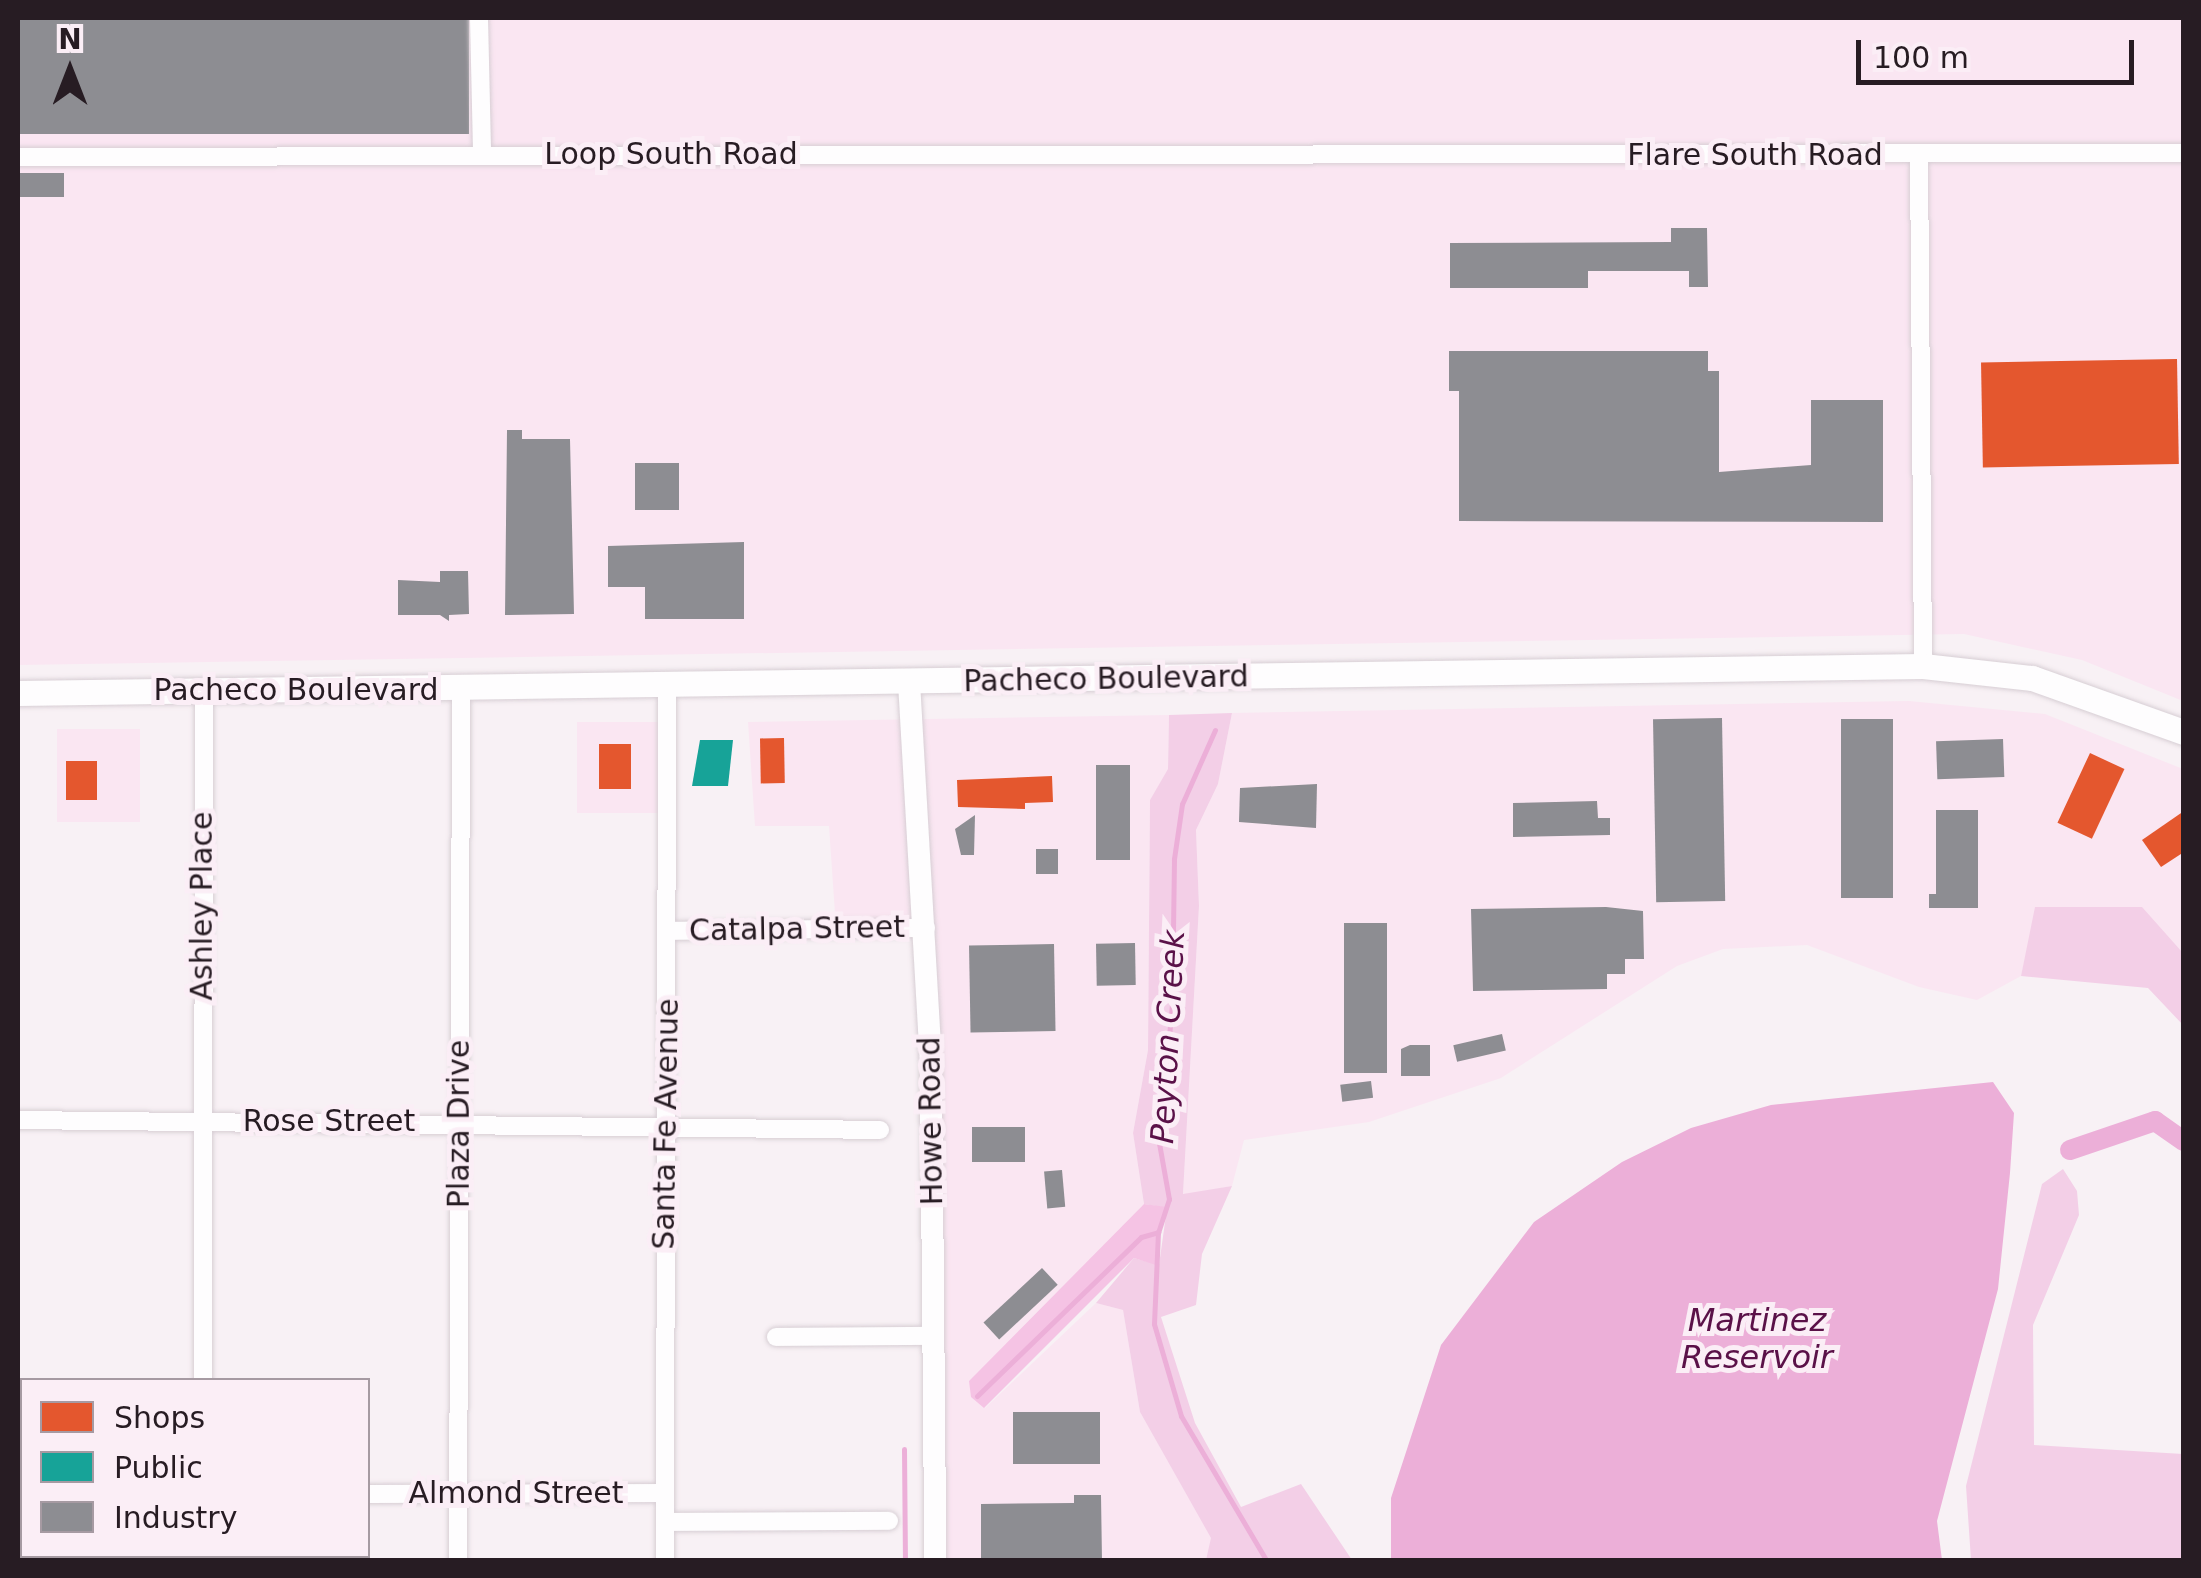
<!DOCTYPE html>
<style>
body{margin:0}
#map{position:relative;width:2201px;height:1578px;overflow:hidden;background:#f8f1f5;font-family:"DejaVu Sans",sans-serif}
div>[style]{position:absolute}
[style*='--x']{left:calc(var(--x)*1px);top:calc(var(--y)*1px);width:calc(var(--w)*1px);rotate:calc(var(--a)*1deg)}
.built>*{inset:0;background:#fae6f2;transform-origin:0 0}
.green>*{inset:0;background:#f3cfe7}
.forest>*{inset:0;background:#f5c3e4}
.water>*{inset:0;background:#ecafd8}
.shops>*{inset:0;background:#e4572e;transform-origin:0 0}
.public>*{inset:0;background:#17a398}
.industry>*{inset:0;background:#8d8d92;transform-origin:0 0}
.stream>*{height:5px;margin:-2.5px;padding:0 2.5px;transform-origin:2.5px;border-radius:2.5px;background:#ecafd8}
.canal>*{height:20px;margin:-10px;padding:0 10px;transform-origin:10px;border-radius:10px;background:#ecafd8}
.roads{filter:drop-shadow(0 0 2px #d7ced4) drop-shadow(0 0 2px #d7ced4)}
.minor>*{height:18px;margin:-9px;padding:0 9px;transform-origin:9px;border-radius:9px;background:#fefdfe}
.tertiary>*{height:22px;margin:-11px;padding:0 11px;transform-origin:11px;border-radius:11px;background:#fefdfe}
.secondary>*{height:25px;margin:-12.5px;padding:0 12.5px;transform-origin:12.5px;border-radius:12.5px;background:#fefdfe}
span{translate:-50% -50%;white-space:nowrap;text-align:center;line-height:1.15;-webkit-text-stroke:10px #fbeef6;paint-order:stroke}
.street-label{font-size:30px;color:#271c23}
.water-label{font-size:32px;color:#5a1148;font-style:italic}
.frame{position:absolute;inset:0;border:20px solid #271c23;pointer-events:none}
.legend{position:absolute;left:20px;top:1378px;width:350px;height:180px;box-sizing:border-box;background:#fbeef6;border:2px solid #a69aa2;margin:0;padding:12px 18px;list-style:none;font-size:30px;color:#271c23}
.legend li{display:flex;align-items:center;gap:20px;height:50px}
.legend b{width:50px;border:2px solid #a69aa2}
.north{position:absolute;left:20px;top:20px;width:100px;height:100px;-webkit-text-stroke:8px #fbeef6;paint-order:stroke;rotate:0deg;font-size:28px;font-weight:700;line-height:40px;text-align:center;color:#271c23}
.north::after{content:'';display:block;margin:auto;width:35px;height:45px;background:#271c23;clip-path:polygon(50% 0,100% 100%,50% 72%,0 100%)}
.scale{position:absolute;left:1856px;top:40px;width:278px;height:45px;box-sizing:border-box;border:5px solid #271c23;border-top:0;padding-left:12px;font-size:30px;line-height:35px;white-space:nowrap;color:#271c23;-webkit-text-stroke:8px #fbeef6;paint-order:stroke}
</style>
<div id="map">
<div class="built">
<i style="clip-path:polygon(18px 18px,2183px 18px,2183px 701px,2082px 660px,1964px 634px,18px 665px)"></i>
<i style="clip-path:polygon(1909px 701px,2045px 714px,2183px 769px,2183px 953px,2141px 907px,2036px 907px,2021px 976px,1977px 1000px,1919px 987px,1807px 945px,1723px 949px,1677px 966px,1501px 1078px,1369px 1122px,1244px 1140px,1232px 1186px,1183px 1195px,1199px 906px,1196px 830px,1218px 784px,1232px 713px)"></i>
<i style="clip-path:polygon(1169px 715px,1168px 770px,1150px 800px,1148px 1050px,1133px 1133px,1144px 1204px,969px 1381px,985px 1408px,1096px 1303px,1123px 1310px,1140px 1412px,1212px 1539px,1206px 1560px,935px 1560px,926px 928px,836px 928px,829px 826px,755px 826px,748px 722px)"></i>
<i style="left:667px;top:722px;width:91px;height:90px;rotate:90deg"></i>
<i style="left:140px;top:729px;width:93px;height:83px;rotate:90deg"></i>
</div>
<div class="green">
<i style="clip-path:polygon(1232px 713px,1218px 784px,1196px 830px,1199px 906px,1183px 1194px,1232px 1186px,1202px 1254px,1196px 1305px,1161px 1317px,1195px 1423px,1241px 1507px,1301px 1484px,1352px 1560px,1206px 1560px,1211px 1538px,1140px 1412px,1123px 1310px,1096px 1303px,1134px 1258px,1159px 1265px,1167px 1208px,1144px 1204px,1133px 1133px,1148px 1050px,1150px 800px,1168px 769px,1169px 715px)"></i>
<i style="clip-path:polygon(2035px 907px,2142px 907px,2183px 953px,2183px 1025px,2148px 988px,2021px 976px)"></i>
<i style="clip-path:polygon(2063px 1169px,2077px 1191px,2079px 1215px,2033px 1325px,2034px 1445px,2183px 1454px,2183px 1560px,1971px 1560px,1966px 1486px,2042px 1184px)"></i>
</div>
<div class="forest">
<i style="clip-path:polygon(1144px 1204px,1167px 1207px,1158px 1232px,1159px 1266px,1134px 1258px,984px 1408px,971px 1397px,969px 1381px)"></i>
</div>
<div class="water">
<i style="clip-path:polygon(1993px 1082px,2014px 1113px,2010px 1173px,1998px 1289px,1937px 1521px,1942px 1560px,1391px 1560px,1391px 1498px,1441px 1345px,1534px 1222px,1622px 1162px,1691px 1128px,1771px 1105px)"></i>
</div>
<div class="shops">
<i style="left:2177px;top:359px;width:105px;height:196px;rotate:89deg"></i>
<i style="left:784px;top:738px;width:45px;height:24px;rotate:89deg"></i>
<i style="left:599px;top:744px;width:32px;height:45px"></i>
<i style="left:2090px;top:753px;width:38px;height:77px;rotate:25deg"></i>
<i style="left:66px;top:761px;width:31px;height:39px"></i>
<i style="clip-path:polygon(1052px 776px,1053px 802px,1025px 803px,1025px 809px,958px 807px,957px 780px)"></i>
<i style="clip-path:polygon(2184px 811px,2184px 852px,2161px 867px,2142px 840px)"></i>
</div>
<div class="public">
<i style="clip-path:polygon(700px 740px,733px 740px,728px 786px,692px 786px)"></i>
</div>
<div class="industry">
<i style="left:18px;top:18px;width:451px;height:116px"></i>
<i style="left:19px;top:173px;width:45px;height:24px"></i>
<i style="clip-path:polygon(1671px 228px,1707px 228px,1708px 287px,1689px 287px,1689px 271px,1588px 271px,1588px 288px,1450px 288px,1450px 243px,1671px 242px)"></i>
<i style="clip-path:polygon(1449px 351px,1708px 351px,1708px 371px,1719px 371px,1719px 472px,1811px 465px,1811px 400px,1883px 400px,1883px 522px,1459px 521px,1459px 391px,1449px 391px)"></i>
<i style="clip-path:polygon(507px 430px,522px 430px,522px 439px,570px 439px,574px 614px,505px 615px)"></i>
<i style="left:635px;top:463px;width:44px;height:47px"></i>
<i style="clip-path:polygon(744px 542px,744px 619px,645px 619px,645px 587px,608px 587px,608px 546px)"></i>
<i style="clip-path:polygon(440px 571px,468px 571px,469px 614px,449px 615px,449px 621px,440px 615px,398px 615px,398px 580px,440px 582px)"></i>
<i style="left:1722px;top:718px;width:183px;height:69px;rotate:89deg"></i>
<i style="left:1841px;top:719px;width:52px;height:179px"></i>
<i style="left:2003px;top:739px;width:38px;height:67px;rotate:88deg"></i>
<i style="left:1096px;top:765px;width:34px;height:95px"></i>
<i style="clip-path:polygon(1317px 784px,1316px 828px,1239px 822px,1240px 788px)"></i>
<i style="clip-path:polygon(1597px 801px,1598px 818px,1610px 818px,1610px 835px,1513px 837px,1513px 803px)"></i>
<i style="clip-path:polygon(1936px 810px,1978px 810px,1978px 908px,1929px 908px,1929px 894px,1936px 894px)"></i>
<i style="clip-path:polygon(975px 815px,974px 855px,961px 855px,955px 829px)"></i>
<i style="left:1036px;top:849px;width:22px;height:25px"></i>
<i style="clip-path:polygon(1606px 907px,1643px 911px,1644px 959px,1625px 959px,1625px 974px,1607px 974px,1607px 989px,1473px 991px,1471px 909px)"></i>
<i style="left:1344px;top:923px;width:43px;height:150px"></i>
<i style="left:1135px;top:943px;width:42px;height:39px;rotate:89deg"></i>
<i style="left:1054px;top:944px;width:87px;height:85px;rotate:89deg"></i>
<i style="left:1502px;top:1034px;width:17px;height:50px;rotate:77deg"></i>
<i style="clip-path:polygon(1410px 1045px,1430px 1045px,1430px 1076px,1401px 1076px,1401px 1049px)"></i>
<i style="left:1371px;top:1081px;width:17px;height:31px;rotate:83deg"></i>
<i style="left:1025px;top:1127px;width:35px;height:53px;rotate:90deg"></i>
<i style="left:1062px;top:1170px;width:37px;height:18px;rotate:85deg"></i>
<i style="left:1042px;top:1268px;width:23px;height:80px;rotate:47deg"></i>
<i style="left:1013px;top:1412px;width:87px;height:52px"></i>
<i style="clip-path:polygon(1074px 1495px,1101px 1495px,1102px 1560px,981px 1560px,981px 1504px,1074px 1503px)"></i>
</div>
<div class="stream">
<i style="--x:1215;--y:730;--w:81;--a:114"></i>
<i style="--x:1182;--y:804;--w:56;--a:98.3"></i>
<i style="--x:1174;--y:859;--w:145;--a:90.8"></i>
<i style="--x:1172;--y:1004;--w:140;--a:95.3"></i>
<i style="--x:1159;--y:1143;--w:57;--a:79.9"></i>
<i style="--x:1169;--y:1199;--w:35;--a:108"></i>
<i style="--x:1158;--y:1232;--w:92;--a:92.5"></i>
<i style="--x:1154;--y:1324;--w:96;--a:73.6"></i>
<i style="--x:1181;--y:1416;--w:167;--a:59.4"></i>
<i style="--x:977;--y:1396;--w:228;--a:-44.1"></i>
<i style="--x:1141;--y:1237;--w:18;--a:-16"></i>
<i style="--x:904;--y:1449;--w:111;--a:89.5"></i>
</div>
<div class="canal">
<i style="--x:2070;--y:1150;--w:90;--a:-18.8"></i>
<i style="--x:2155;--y:1121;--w:35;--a:35"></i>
</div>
<div class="roads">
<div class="minor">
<i style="--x:479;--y:18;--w:136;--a:88.7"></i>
<i style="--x:1919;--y:155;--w:511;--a:89.55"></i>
<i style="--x:18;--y:157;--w:2166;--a:-0.11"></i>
<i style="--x:668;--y:931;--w:258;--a:-0.7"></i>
<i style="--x:18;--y:1120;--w:862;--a:0.66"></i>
<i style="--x:776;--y:1337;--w:158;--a:-0.4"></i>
<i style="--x:203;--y:1380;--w:689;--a:-89.92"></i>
<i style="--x:18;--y:1494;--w:4;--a:0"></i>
<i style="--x:368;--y:1494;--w:297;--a:-0.2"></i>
<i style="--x:665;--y:1522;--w:224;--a:-0.3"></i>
<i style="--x:193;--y:1556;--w:4;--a:90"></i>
<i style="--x:458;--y:1560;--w:872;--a:-89.8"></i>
<i style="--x:665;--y:1560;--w:873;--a:-89.87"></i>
</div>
<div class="tertiary">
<i style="--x:909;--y:682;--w:384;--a:86.7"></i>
<i style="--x:931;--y:1065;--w:495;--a:89.5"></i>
</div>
<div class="secondary">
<i style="--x:18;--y:693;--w:1905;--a:-0.81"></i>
<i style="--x:1923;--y:666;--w:110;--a:6.3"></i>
<i style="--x:2032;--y:678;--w:161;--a:19.6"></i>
</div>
</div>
<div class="street-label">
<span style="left:671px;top:154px">Loop South Road</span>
<span style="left:1755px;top:155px">Flare South Road</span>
<span style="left:1106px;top:679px;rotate:-1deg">Pacheco Boulevard</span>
<span style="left:296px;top:690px">Pacheco Boulevard</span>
<span style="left:202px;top:906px;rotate:-90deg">Ashley Place</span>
<span style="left:797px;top:929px;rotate:-1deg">Catalpa Street</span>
<span style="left:329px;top:1121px">Rose Street</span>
<span style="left:931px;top:1121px;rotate:-91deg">Howe Road</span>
<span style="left:459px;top:1124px;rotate:-90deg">Plaza Drive</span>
<span style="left:666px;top:1124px;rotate:-89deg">Santa Fe Avenue</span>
<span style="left:516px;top:1493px">Almond Street</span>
</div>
<div class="water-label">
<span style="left:1168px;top:1037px;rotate:-87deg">Peyton Creek</span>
<span style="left:1757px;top:1339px">Martinez<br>Reservoir</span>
</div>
<div class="frame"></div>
<ul class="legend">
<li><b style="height:28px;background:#e4572e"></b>Shops</li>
<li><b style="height:28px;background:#17a398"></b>Public</li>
<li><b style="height:28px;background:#8d8d92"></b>Industry</li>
</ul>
<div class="north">N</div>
<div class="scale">100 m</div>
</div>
